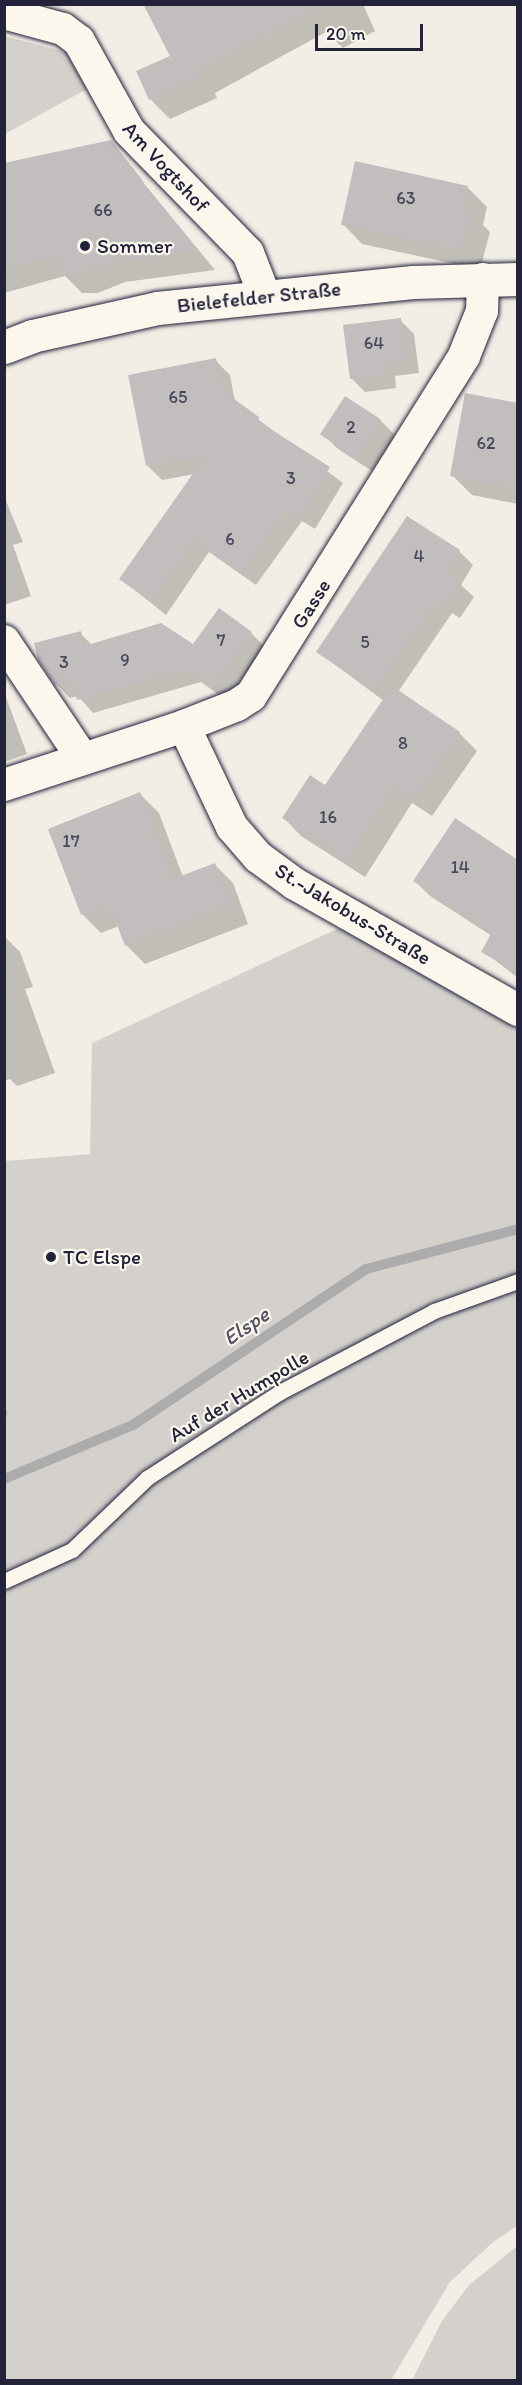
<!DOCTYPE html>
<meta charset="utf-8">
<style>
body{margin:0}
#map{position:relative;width:522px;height:2385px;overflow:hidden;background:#f2eee5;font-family:Itim,sans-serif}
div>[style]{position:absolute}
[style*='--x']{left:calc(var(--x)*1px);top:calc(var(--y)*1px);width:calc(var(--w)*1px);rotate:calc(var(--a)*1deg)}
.green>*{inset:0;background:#d4d1cc}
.shadow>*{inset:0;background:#0003}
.stream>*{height:10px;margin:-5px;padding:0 5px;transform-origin:5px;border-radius:5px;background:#aeabad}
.building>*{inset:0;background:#c2bebe;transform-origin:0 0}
.roads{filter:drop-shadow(0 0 2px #22223b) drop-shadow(0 0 2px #22223b)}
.lane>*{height:15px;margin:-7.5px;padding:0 7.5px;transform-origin:7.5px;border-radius:7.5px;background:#fbf7ec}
.street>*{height:32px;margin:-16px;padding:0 16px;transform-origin:16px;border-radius:16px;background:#fbf7ec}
.primary>*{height:33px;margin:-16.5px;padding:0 16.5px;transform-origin:16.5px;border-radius:16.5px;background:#fbf7ec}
.dots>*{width:16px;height:16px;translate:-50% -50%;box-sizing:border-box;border:3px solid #fbf7ec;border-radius:50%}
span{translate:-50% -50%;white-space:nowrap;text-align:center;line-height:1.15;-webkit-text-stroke:4.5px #fbf7ec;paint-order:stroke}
.number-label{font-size:18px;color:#4a495c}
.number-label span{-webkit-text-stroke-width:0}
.street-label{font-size:21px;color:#22223b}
.poi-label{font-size:21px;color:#22223b}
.left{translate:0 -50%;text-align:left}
.water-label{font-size:22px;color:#535263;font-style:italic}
.frame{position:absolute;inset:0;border:6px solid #22223b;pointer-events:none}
.scale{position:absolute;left:315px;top:24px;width:108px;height:27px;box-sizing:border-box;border:3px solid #22223b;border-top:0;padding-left:8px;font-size:18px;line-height:21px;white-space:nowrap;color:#22223b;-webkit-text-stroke:4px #fbf7ec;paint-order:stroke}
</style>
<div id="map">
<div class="green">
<i style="clip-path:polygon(4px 36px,69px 53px,87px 89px,5px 134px)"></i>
<i style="clip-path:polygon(339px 928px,517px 1024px,517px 2226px,493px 2242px,450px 2282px,391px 2380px,5px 2380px,5px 1161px,90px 1154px,92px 1043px)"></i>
<i style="clip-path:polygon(517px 2246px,517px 2380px,412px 2380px,442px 2321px,469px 2285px)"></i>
</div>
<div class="shadow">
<i style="clip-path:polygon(144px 4px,363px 4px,375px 31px,343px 48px,326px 32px,215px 93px,217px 98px,170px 119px,150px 99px,138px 72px,172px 56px)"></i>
<i style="clip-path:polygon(110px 142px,215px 270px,125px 282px,98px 293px,82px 293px,65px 276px,4px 293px,4px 205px)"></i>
<i style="clip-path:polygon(467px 187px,487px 207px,483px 225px,490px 232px,481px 266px,474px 268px,362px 244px,343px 224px)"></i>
<i style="clip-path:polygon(400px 320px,414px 334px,419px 373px,395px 376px,396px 388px,365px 392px,351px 378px)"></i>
<i style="clip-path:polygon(215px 360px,230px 375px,235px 402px,343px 483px,315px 529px,302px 521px,256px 585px,209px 552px,166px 615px,121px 579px,195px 474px,162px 480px,147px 465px)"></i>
<i style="clip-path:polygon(518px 403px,518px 504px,472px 495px,452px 475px)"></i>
<i style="clip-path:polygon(380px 420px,395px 435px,372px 471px,338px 449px,323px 434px)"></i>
<i style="clip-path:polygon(4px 496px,23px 542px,13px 545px,31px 596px,4px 605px)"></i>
<i style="clip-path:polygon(459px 551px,473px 565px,461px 585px,474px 597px,460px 618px,452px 613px,398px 692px,459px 733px,477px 751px,432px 816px,412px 803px,365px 877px,301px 836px,284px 818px,325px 787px,384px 701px,318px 652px)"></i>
<i style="clip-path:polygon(80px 633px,92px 645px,193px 646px,251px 633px,265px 647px,226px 700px,201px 682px,93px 713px,78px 696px,70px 698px,56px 684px)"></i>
<i style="clip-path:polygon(4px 692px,27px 754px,4px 762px)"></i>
<i style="clip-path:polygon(140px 794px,159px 813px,183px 877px,214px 864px,233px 883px,248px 924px,145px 964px,126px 945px,119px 926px,101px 933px,82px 914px)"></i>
<i style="clip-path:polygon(415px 881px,518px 891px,518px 978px,483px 951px,492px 936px,430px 896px)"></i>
<i style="clip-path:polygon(4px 936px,20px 952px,33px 987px,25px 989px,55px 1073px,17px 1086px,10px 1079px,4px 1081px)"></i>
<i style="clip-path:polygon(4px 1408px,7px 1411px,4px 1433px)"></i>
</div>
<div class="stream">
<i style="--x:4;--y:1479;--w:140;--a:-22.7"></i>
<i style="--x:133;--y:1425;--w:280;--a:-33.8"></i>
<i style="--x:366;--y:1269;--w:157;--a:-14.7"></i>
</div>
<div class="building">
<i style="clip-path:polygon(143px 4px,323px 4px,196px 72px,198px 78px,149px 100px,136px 71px,170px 56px)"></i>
<i style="clip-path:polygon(111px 140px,143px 181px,149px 201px,158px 201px,198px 251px,106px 264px,79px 274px,61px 274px,58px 255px,4px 269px,4px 163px)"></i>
<i style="clip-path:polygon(355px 161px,468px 186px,463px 210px,471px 211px,462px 247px,455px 246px,455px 249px,341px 225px)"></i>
<i style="clip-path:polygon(401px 318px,405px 360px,382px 363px,383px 375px,350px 379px,343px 325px)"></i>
<i style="clip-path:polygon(216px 358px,223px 391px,259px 417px,258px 421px,330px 467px,300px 516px,287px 508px,241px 572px,194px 539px,151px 602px,119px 579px,206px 455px,146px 466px,128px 375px)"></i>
<i style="clip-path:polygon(465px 393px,518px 403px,518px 489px,450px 476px)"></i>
<i style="left:345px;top:396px;width:43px;height:46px;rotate:33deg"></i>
<i style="clip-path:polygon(407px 516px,460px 550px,446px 572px,460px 582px,446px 605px,437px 599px,374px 691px,316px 652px)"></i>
<i style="clip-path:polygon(219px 608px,252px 632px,211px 687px,186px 669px,77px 700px,72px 680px,55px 685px,38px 660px,34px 643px,81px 631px,84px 646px,161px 623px,193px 644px)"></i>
<i style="clip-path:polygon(392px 686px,460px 732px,414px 800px,394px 786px,347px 860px,282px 818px,310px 775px,325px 785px)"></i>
<i style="clip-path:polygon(140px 792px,173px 879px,215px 863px,230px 905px,125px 946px,109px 904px,81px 915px,48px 829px)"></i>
<i style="clip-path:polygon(455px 818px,518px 860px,518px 973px,481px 952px,492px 932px,413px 881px)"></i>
</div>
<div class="roads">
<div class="lane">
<i style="--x:4;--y:1581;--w:75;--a:-24.5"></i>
<i style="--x:72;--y:1550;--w:104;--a:-43.8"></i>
<i style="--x:147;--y:1478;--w:158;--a:-32.9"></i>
<i style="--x:280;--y:1392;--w:174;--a:-27.7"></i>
<i style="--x:434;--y:1311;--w:89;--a:-19.7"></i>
</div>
<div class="street">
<i style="--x:4;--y:13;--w:61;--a:15.2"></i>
<i style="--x:63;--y:29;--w:20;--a:37"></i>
<i style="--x:79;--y:41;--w:103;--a:60.9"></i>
<i style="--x:129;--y:131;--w:170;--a:45.7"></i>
<i style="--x:248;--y:253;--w:44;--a:68.7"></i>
<i style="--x:4;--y:641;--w:142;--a:56.2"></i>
<i style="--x:184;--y:726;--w:112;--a:64.6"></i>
<i style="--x:232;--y:827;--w:40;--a:49"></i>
<i style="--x:258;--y:857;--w:46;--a:36.1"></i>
<i style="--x:295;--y:884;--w:256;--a:29.5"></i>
<i style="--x:4;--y:785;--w:189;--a:-18.1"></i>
<i style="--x:184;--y:726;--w:57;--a:-21.6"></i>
<i style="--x:237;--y:705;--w:17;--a:-33"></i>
<i style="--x:251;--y:696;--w:401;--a:-57.9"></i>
<i style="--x:464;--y:356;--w:48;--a:-68.2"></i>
<i style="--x:482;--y:311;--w:32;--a:-88"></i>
</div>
<div class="primary">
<i style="--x:4;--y:347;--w:30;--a:-21"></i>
<i style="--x:32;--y:336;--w:128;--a:-12.6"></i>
<i style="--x:157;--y:308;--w:257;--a:-5.8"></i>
<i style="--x:413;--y:282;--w:105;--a:-1.6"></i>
</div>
</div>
<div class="dots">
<i style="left:85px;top:246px;background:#22223b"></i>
<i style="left:51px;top:1257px;background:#22223b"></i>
</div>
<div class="number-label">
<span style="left:406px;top:198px">63</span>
<span style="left:103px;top:210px">66</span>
<span style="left:374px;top:343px">64</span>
<span style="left:178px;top:397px">65</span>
<span style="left:351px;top:427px">2</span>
<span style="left:486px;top:443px">62</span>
<span style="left:291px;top:478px">3</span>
<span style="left:230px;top:539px">6</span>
<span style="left:419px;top:556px">4</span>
<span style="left:221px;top:640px">7</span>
<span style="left:365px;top:642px">5</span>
<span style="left:125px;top:660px">9</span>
<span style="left:64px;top:662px">3</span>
<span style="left:403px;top:743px">8</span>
<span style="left:328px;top:817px">16</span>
<span style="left:71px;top:841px">17</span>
<span style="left:460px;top:867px">14</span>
</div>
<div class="street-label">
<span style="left:166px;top:167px;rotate:47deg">Am Vogtshof</span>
<span style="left:259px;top:297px;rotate:-6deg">Bielefelder Straße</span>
<span style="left:311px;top:604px;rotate:-58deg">Gasse</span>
<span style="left:353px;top:914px;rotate:31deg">St.-Jakobus-Straße</span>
<span style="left:239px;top:1396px;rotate:-31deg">Auf der Humpolle</span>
</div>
<div class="poi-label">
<span class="left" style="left:97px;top:246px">Sommer</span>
<span class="left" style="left:63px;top:1257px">TC Elspe</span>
</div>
<div class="water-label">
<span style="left:246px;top:1326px;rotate:-34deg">Elspe</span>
</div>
<div class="frame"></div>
<div class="scale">20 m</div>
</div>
